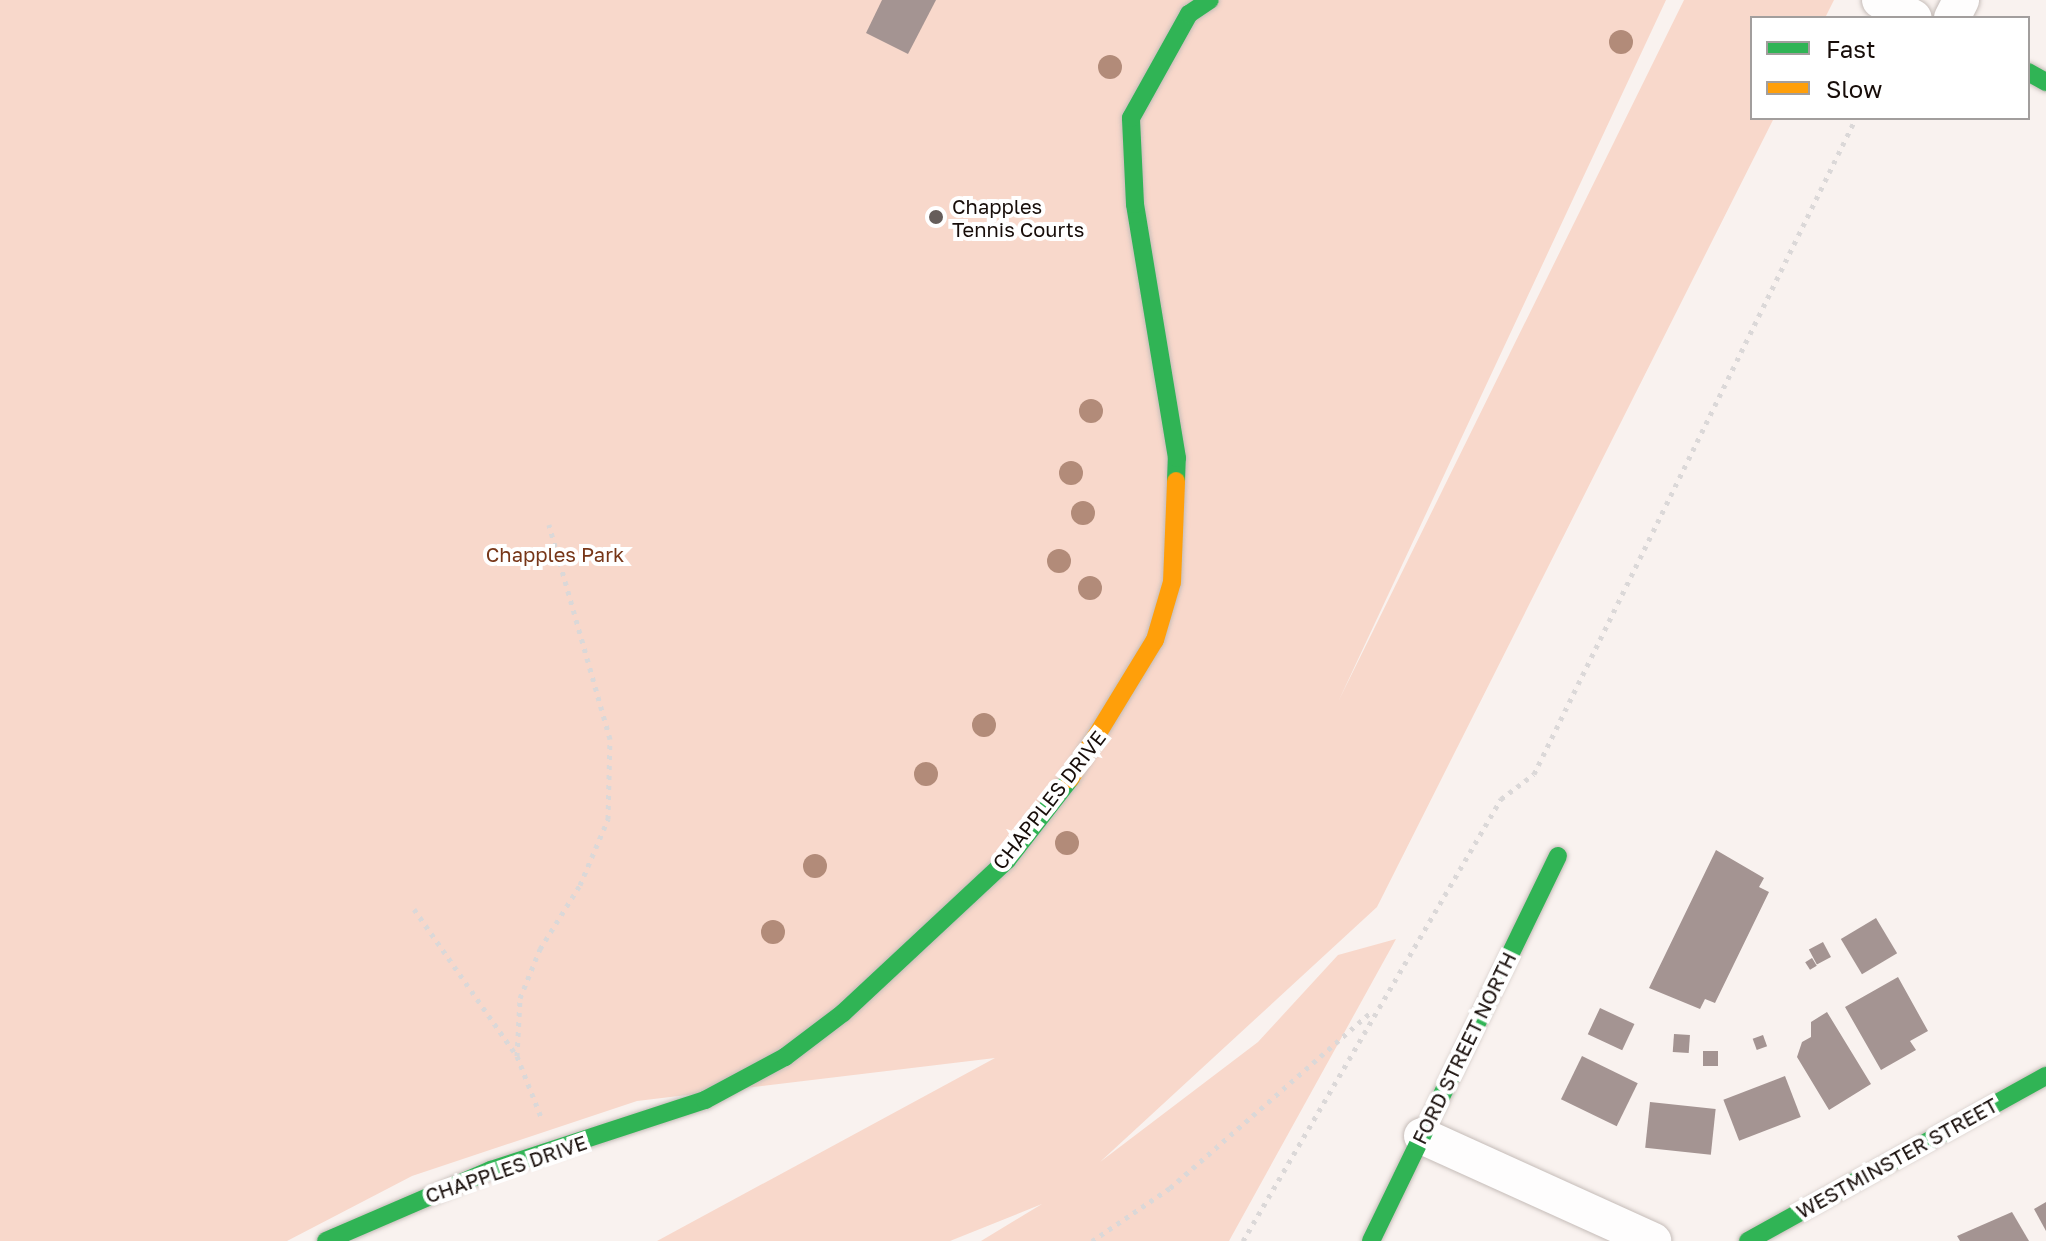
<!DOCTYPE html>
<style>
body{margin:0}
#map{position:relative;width:2046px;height:1241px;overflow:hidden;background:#f9f2ef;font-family:"Golos Text",sans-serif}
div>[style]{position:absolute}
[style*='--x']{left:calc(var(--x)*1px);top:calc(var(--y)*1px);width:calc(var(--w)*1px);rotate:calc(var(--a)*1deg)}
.green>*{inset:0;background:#f8d8cb}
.building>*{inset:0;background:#a49492;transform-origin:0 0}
.path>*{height:5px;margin-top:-2.5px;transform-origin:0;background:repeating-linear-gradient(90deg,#dbd8d8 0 4px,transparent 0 10px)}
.roads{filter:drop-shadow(0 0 2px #c5bcb8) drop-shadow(0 0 2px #c5bcb8)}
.street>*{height:36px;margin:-18px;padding:0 18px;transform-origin:18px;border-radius:18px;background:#fefdfd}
.fast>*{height:18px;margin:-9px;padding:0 9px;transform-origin:9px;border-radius:9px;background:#30b455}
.slow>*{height:18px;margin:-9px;padding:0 9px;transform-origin:9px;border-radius:9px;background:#ff9f0a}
.trees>*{width:24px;height:24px;margin:-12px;border-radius:50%;background:#b28b79}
.dots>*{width:22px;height:22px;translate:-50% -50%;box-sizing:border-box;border:4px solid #fff;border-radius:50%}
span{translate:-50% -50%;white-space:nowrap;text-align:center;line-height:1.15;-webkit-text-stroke:8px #fff;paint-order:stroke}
.poi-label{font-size:20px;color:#170d09}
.left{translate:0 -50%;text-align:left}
.park-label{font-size:20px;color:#773618}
.street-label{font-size:20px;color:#170d09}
.legend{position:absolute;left:1750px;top:16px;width:280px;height:104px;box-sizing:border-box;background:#fff;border:2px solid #a29e9d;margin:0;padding:10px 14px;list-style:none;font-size:24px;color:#170d09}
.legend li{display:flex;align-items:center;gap:16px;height:40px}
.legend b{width:40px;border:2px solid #a29e9d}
</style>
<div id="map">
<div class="green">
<i style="clip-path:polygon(0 0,1666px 0,1339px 700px,1684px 0,1834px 0,1825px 18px,1752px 18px,1752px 118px,1774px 118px,1377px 907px,1100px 1162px,1258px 1042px,1338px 955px,1396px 939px,1229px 1241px,981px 1241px,1042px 1204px,950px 1241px,657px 1241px,995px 1058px,637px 1101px,412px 1176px,287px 1241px,0 1241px)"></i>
</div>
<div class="building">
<i style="clip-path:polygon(882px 0,936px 0,908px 54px,866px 33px)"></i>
<i style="clip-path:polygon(1716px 850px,1764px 878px,1759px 887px,1769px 892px,1715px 1003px,1705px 999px,1700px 1009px,1649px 988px)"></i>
<i style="left:1876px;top:918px;width:41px;height:41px;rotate:59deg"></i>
<i style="left:1823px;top:942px;width:17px;height:16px;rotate:62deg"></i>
<i style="left:1812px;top:958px;width:9px;height:8px;rotate:58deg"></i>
<i style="clip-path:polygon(1898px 977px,1928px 1031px,1910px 1041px,1916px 1050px,1881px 1070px,1845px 1007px)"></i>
<i style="left:1600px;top:1008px;width:38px;height:29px;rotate:25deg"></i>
<i style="clip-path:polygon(1827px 1012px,1871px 1084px,1829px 1110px,1797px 1057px,1802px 1042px,1811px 1037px,1811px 1022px)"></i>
<i style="left:1674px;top:1034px;width:16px;height:18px;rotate:4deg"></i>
<i style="left:1763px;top:1035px;width:12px;height:11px;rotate:70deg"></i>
<i style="left:1703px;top:1051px;width:15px;height:15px"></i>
<i style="left:1582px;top:1056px;width:62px;height:48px;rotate:26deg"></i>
<i style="left:1785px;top:1076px;width:44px;height:66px;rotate:69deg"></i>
<i style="left:1650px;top:1102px;width:66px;height:46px;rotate:6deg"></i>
<i style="clip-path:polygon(2046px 1202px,2046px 1231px,2034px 1209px)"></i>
<i style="clip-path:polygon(2012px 1212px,2029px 1241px,1960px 1241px,1957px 1236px)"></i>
</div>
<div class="path">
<i style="--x:414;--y:909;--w:179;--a:55"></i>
<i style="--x:517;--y:1056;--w:66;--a:68.5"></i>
<i style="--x:517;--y:1056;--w:58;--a:-87"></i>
<i style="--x:520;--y:998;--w:53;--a:-67.8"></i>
<i style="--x:540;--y:949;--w:75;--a:-58"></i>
<i style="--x:580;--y:885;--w:72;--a:-67"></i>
<i style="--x:608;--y:819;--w:80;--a:-88.6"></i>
<i style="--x:610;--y:739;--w:223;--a:-105.9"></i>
<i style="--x:1092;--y:1241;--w:94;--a:-34.2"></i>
<i style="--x:1170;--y:1188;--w:267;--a:-41.2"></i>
<i style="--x:1243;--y:1241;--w:512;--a:-59.73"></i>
<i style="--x:1501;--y:799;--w:41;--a:-37.1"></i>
<i style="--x:1534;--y:774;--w:731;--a:-63.86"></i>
</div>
<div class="roads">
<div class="street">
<i style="--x:1880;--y:0;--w:38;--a:28"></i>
<i style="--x:1952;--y:18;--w:20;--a:-63"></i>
<i style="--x:1422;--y:1136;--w:254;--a:24.4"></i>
</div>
<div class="fast">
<i style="--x:2028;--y:72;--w:21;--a:29"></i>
<i style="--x:1176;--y:481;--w:23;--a:-88"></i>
<i style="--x:1177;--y:458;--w:257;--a:-99.4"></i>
<i style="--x:1135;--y:204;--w:86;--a:-92.7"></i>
<i style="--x:1131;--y:118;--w:119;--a:-60.9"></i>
<i style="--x:1189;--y:14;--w:25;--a:-34"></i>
<i style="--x:326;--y:1241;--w:180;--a:-23.3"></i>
<i style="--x:491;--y:1170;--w:225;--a:-18.1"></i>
<i style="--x:705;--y:1100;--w:91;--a:-28.3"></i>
<i style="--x:785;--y:1057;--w:73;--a:-37.2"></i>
<i style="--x:843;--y:1013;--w:224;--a:-43"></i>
<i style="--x:1007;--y:860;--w:103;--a:-52.1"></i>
<i style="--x:1371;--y:1241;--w:428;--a:-64.1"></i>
<i style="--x:1748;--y:1241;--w:341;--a:-29"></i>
</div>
<div class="slow">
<i style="--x:1070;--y:779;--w:163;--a:-58.6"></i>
<i style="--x:1155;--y:640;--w:60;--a:-73.7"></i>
<i style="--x:1172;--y:582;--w:101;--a:-87.7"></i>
</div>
</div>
<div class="trees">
<i style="left:1621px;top:42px"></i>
<i style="left:1110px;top:67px"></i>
<i style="left:1091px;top:411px"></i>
<i style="left:1071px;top:473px"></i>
<i style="left:1083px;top:513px"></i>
<i style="left:1059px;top:561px"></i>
<i style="left:1090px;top:588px"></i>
<i style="left:984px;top:725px"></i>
<i style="left:926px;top:774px"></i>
<i style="left:1067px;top:843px"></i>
<i style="left:815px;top:866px"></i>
<i style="left:773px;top:932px"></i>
</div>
<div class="dots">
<i style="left:936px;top:217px;background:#665d5a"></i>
</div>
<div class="poi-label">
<span class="left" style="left:952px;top:218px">Chapples<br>Tennis Courts</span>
</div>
<div class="park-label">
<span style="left:555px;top:554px">Chapples Park</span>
</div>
<div class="street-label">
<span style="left:1049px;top:800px;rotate:-52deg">CHAPPLES DRIVE</span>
<span style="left:1464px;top:1048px;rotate:-64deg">FORD STREET NORTH</span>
<span style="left:1897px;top:1158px;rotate:-29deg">WESTMINSTER STREET</span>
<span style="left:506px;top:1169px;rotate:-19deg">CHAPPLES DRIVE</span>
</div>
<ul class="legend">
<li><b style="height:10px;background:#30b455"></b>Fast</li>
<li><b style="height:10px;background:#ff9f0a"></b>Slow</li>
</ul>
</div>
